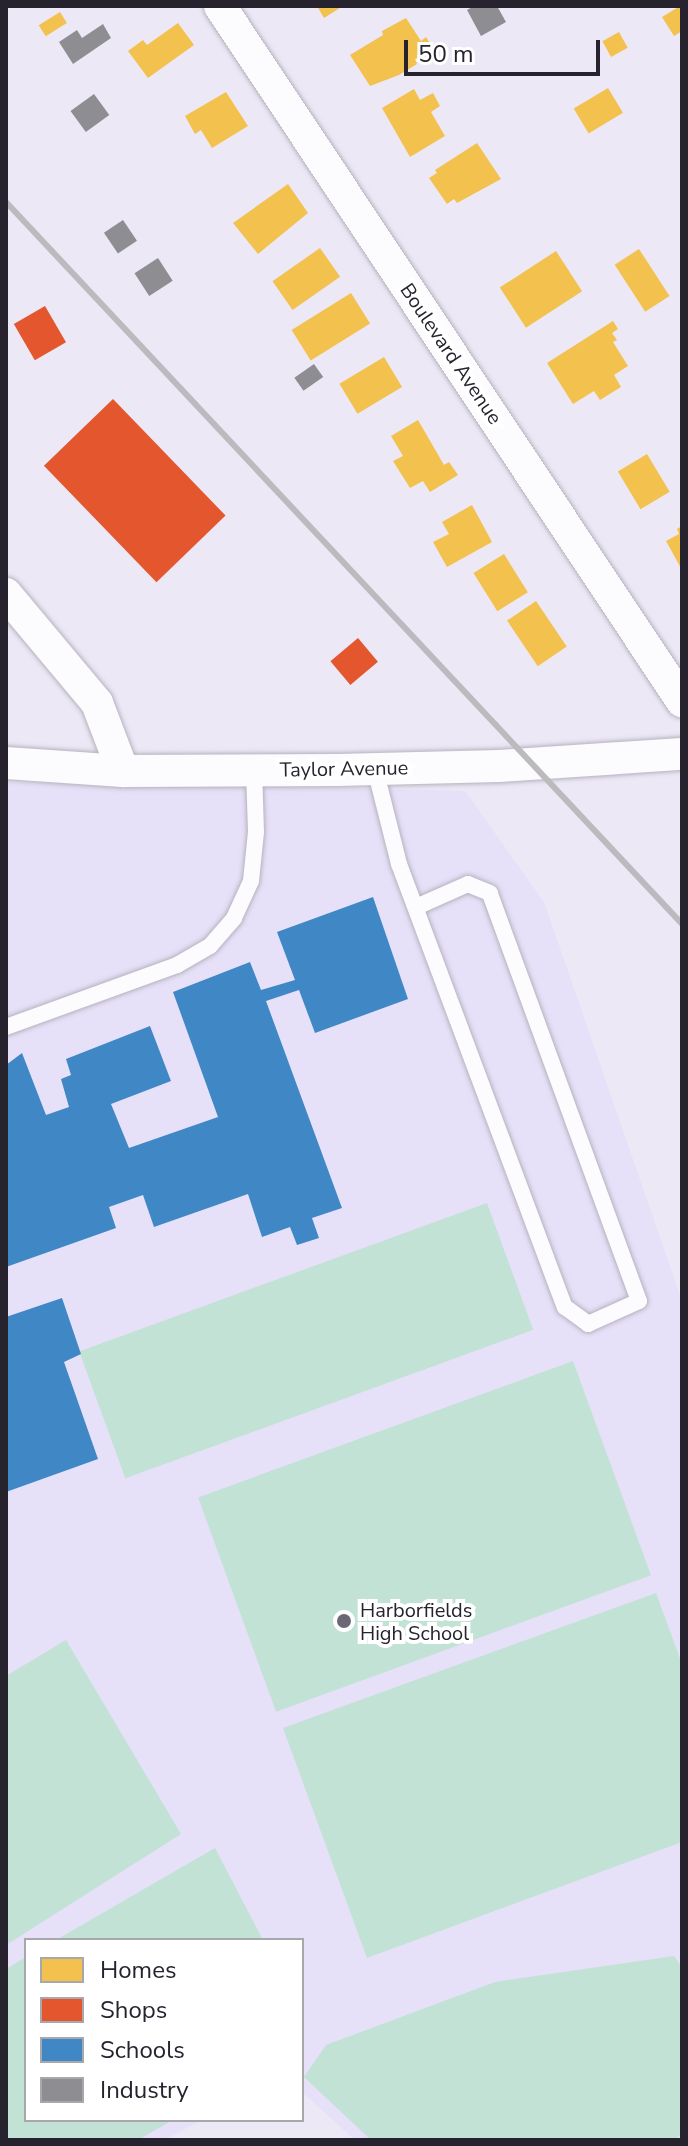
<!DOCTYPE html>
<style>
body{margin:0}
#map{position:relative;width:688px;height:2146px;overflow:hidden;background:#ece8f6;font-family:"Nunito Sans",sans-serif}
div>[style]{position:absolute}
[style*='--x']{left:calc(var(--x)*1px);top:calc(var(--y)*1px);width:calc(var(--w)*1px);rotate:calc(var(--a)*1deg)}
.built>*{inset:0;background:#e6e0f8}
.green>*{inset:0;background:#c2e2d5;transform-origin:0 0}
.homes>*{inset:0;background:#f2c14e;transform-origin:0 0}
.shops>*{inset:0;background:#e4572e;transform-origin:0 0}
.schools>*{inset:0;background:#3f88c5}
.industry>*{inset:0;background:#8d8d92;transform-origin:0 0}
.roads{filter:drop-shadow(0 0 2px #b6b2be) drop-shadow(0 0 2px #b6b2be)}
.service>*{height:16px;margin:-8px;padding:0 8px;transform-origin:8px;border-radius:8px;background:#fcfcfe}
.minor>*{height:32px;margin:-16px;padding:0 16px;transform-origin:16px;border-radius:16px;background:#fcfcfe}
.rail>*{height:6px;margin:-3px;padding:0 3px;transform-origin:3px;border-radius:3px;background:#bcbabe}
.dots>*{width:22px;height:22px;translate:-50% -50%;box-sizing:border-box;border:4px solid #fff;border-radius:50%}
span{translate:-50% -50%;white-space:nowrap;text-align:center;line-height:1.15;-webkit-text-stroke:8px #fff;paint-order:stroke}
.street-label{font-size:20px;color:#26232f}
.poi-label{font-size:20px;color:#26232f}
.left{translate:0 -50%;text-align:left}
.frame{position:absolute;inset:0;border:8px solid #26232f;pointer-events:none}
.legend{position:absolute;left:24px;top:1938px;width:280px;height:184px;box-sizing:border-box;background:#fff;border:2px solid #a8a7ac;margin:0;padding:10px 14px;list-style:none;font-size:24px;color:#26232f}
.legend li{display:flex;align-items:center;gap:16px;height:40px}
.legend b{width:40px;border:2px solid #a8a7ac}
.scale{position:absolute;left:404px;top:40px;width:196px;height:36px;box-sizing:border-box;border:4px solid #26232f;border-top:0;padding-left:10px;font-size:24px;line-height:28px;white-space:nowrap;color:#26232f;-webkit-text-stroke:6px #fff;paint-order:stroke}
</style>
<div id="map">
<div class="built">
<i style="clip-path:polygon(87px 782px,465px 791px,544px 902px,682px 1301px,682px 2140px,355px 2140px,302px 2092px,302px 1940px,26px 1940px,26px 2120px,202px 2120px,164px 2140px,6px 2140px,6px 783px)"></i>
</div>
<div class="green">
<i style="left:487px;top:1203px;width:135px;height:434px;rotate:70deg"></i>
<i style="left:573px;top:1361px;width:228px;height:399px;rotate:70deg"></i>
<i style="clip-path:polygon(656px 1593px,682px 1664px,682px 1842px,367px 1958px,283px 1728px)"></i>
<i style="clip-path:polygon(66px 1640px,181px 1834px,6px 1945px,6px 1676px)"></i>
<i style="clip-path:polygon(215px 1848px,263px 1940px,56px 1940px)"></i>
<i style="clip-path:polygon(674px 1956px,682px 1968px,682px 2133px,675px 2140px,371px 2140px,304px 2077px,326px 2045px,495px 1982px)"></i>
<i style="clip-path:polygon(26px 1957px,26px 2120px,173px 2120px,138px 2140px,6px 2140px,6px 1969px)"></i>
</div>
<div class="homes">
<i style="clip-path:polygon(317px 6px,343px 6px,324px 18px)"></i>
<i style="clip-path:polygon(680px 6px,682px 31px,674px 36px,662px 17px)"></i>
<i style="left:60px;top:12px;width:13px;height:25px;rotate:58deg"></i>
<i style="clip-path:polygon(406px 18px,421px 41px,426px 37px,433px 48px,415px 59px,417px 64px,399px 75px,370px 86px,350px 55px,383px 35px,382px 31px)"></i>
<i style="clip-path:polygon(178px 23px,194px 45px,148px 78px,128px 51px,143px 40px,147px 45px)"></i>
<i style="left:619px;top:32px;width:18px;height:19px;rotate:61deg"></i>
<i style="left:608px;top:88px;width:29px;height:40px;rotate:59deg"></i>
<i style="clip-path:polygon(414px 89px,420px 100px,433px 93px,440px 106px,431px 112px,445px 136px,410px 157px,382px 108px)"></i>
<i style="clip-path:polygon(226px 92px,248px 126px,212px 148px,201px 130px,195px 134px,185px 116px)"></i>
<i style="clip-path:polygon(477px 143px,501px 179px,457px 203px,454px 199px,447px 204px,429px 178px,437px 173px,435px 170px)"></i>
<i style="clip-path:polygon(288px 184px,308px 213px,258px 254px,233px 223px)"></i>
<i style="left:320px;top:248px;width:35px;height:58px;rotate:55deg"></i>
<i style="left:639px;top:249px;width:56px;height:29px;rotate:57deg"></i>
<i style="left:556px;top:251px;width:48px;height:67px;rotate:57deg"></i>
<i style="left:351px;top:293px;width:36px;height:70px;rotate:58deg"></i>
<i style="clip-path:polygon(613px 321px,618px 329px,612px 333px,617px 340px,613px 342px,628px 366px,614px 375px,621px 387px,600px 400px,594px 391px,573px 404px,547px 363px)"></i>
<i style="left:384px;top:357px;width:35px;height:52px;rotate:59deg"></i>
<i style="clip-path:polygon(418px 420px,444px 465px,449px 462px,458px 475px,430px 492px,423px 481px,410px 488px,393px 461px,403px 456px,391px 436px)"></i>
<i style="left:647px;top:454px;width:44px;height:34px;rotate:59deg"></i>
<i style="clip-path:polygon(472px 505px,492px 542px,447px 567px,433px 542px,449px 534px,442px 522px)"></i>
<i style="clip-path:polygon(682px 526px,682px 570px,666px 541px,679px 534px,677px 529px)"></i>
<i style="left:504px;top:554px;width:45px;height:36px;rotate:58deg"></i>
<i style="left:536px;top:601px;width:55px;height:35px;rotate:56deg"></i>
</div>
<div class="shops">
<i style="left:45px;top:306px;width:42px;height:36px;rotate:60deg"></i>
<i style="left:113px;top:399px;width:162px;height:96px;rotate:46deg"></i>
<i style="left:358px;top:638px;width:31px;height:36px;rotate:50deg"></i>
</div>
<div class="schools">
<i style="clip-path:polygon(373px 897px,408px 999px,315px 1033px,299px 990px,266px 1001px,342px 1208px,312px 1218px,319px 1238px,297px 1245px,290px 1227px,262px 1237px,248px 1194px,154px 1227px,143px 1195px,109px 1207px,116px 1228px,6px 1267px,6px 1065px,22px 1053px,46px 1115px,69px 1107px,61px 1079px,71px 1075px,66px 1059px,150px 1026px,171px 1081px,111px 1104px,129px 1148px,218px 1117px,173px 992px,250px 962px,261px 990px,295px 980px,277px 932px)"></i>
<i style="clip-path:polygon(62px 1298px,81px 1354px,64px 1362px,98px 1459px,6px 1492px,6px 1317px)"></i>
</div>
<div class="industry">
<i style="clip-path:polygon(474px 6px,497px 6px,506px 22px,481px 36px,467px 10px)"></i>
<i style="clip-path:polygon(103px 24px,111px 38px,73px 64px,59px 42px,77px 30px,82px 38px)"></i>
<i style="left:94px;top:94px;width:26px;height:29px;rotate:54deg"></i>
<i style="left:123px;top:220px;width:25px;height:23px;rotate:56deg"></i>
<i style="left:158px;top:258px;width:27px;height:28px;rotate:57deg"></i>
<i style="left:314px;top:364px;width:16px;height:24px;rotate:55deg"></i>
</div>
<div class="roads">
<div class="service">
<i style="--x:375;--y:769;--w:98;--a:75.8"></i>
<i style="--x:399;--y:864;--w:473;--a:69.5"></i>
<i style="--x:565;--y:1307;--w:29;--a:36"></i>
<i style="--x:588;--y:1324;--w:56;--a:-24.3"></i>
<i style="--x:639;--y:1301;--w:434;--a:-110.1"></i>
<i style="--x:490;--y:893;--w:24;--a:-158"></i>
<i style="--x:468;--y:884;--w:57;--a:156.1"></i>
<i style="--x:6;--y:1027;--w:182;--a:-19.9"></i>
<i style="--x:177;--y:965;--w:38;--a:-30"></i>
<i style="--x:210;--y:946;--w:37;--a:-49"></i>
<i style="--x:234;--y:918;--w:41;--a:-65.3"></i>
<i style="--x:251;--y:881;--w:49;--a:-84.2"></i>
<i style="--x:256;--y:832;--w:62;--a:-91.8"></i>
</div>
<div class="minor">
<i style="--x:220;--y:6;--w:835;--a:56.39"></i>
<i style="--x:6;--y:594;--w:142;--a:50.1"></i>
<i style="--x:97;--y:703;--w:73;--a:69.1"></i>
<i style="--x:6;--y:763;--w:117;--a:3.9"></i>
<i style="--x:123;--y:771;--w:214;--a:-0.3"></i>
<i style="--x:337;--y:770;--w:162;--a:-1.4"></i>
<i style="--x:499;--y:766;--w:183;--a:-3.8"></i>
</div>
</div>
<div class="rail">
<i style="--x:6;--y:202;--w:989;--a:46.88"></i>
</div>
<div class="dots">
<i style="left:344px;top:1621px;background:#6b6875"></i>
</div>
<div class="street-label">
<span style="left:451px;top:354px;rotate:56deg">Boulevard Avenue</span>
<span style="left:344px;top:769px;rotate:-1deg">Taylor Avenue</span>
</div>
<div class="poi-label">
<span class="left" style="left:360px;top:1622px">Harborfields<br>High School</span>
</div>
<div class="frame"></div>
<ul class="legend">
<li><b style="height:22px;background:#f2c14e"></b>Homes</li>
<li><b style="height:22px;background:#e4572e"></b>Shops</li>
<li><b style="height:22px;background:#3f88c5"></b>Schools</li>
<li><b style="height:22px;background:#8d8d92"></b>Industry</li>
</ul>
<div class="scale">50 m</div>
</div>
